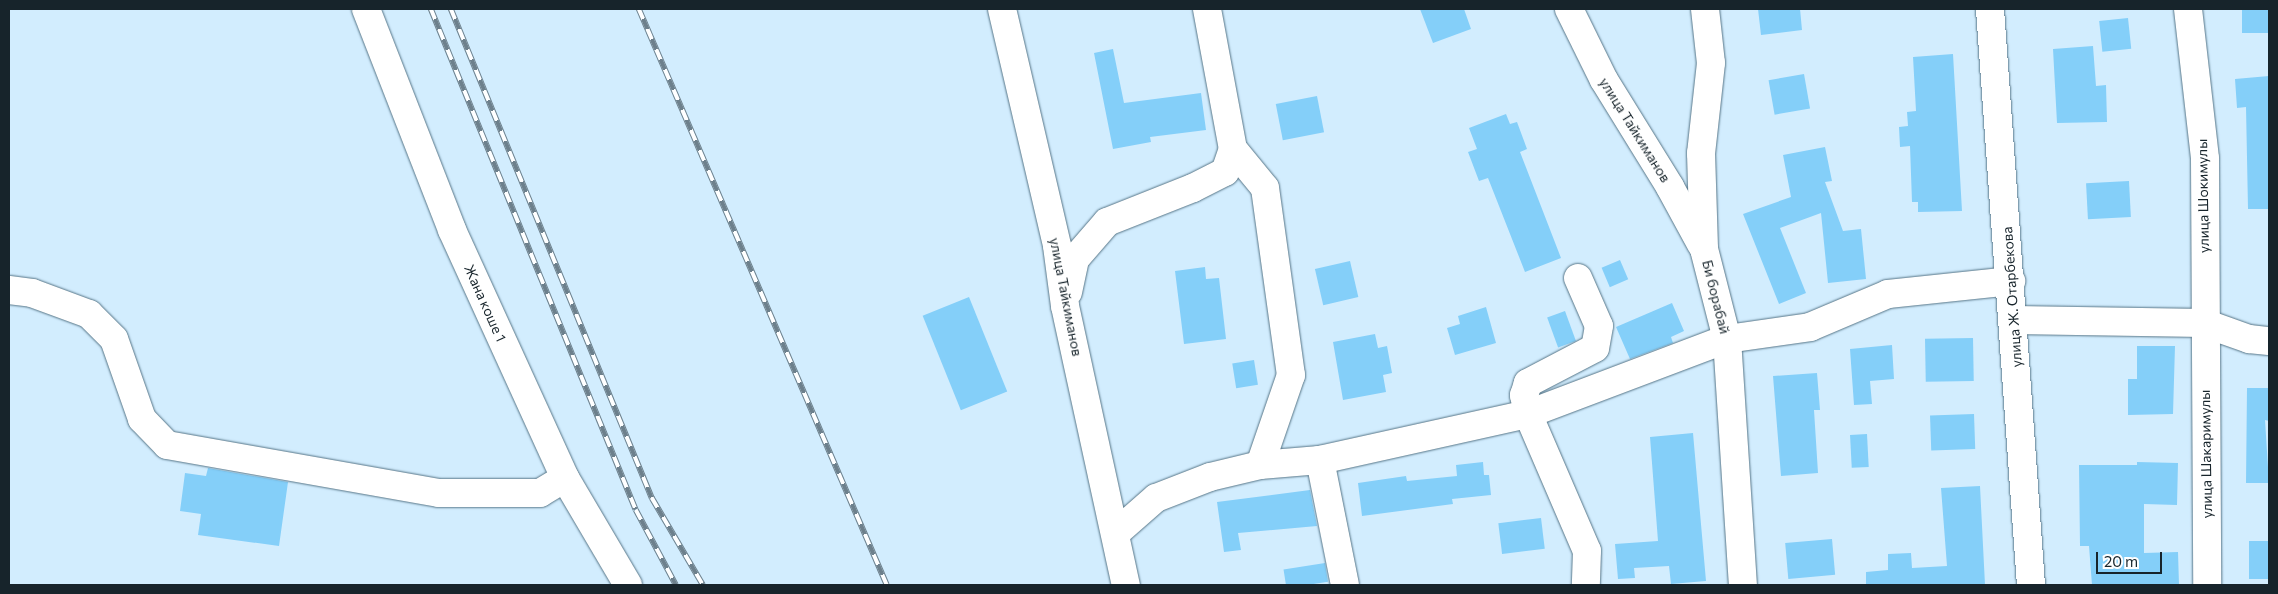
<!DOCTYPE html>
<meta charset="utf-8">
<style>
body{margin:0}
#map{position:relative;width:2278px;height:594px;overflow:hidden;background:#d2edfe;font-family:Commissioner,sans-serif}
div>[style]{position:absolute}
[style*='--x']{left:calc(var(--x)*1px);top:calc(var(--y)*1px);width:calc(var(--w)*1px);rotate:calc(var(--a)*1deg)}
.building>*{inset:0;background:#84cff9;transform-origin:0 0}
.roads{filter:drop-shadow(0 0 1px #567587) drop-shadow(0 0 1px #567587)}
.minor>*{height:28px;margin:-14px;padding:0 14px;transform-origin:14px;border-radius:14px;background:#fff}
.rail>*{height:5.5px;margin-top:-2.75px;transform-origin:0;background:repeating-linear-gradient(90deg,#fff 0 11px,#6d808c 0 22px);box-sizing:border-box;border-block:1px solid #6d808c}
span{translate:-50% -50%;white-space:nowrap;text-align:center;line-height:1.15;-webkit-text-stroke:4px #fff;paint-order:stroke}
.street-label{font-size:14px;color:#17242b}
.frame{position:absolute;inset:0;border:10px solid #17242b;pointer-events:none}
.scale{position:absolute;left:2096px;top:552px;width:66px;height:22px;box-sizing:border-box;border:2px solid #17242b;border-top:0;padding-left:6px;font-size:15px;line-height:18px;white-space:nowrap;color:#17242b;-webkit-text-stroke:4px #fff;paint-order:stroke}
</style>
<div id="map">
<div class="building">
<i style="clip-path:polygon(1420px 9px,1464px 9px,1471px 29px,1433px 43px)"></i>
<i style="clip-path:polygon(1758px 9px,1800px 9px,1802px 30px,1761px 35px)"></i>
<i style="left:2242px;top:9px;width:27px;height:24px"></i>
<i style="left:2128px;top:18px;width:31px;height:29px;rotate:84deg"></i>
<i style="clip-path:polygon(2093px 46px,2096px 86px,2106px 85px,2107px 122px,2057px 123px,2053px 49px)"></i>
<i style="clip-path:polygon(1113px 49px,1124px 103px,1201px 93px,1206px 130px,1150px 137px,1151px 142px,1113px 149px,1094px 53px)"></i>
<i style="clip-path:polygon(1953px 54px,1962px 211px,1918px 212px,1918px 202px,1912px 202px,1910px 146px,1900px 147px,1899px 127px,1908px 126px,1907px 112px,1916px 111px,1913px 57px)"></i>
<i style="left:1804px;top:74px;width:35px;height:36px;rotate:80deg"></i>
<i style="clip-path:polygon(2269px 76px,2269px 209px,2248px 209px,2246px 107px,2237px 108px,2235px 79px)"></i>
<i style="left:1317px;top:96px;width:37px;height:42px;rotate:79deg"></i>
<i style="clip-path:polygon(1506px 114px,1510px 124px,1517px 122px,1527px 149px,1520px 152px,1561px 258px,1525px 272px,1488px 178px,1479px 181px,1468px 152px,1477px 149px,1469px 128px)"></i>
<i style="clip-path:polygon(1825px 147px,1832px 181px,1825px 182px,1843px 231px,1861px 229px,1866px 279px,1828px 283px,1821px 213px,1780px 228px,1806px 293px,1779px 304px,1743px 214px,1791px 197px,1783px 155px)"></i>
<i style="left:2129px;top:181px;width:36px;height:43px;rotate:87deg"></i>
<i style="left:1620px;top:260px;width:21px;height:20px;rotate:67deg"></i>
<i style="left:1350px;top:261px;width:37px;height:36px;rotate:77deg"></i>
<i style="clip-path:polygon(1205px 267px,1206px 279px,1219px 278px,1226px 339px,1184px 344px,1175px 271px)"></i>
<i style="left:969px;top:297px;width:102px;height:50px;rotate:68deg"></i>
<i style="clip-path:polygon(1672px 303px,1684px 331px,1671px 337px,1673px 343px,1630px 359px,1616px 327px)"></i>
<i style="clip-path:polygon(1486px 307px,1496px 343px,1455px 355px,1447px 328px,1460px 324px,1458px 316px)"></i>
<i style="left:1565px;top:311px;width:32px;height:19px;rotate:70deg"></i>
<i style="clip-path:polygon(1375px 334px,1378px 348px,1387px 346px,1392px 373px,1383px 375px,1386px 392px,1343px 400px,1333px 342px)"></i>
<i style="left:1973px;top:338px;width:43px;height:48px;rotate:89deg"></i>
<i style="clip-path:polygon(1892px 345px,1894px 379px,1870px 381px,1872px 404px,1854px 405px,1850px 349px)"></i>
<i style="clip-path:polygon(2137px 346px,2175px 346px,2173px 414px,2128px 415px,2128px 379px,2137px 379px)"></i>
<i style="left:1254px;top:360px;width:25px;height:22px;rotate:81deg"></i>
<i style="clip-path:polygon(1817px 373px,1820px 410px,1814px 410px,1818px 473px,1781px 476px,1773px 376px)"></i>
<i style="clip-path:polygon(2247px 388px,2269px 388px,2269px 421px,2265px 420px,2269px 483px,2246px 483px)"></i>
<i style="left:1974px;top:414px;width:35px;height:44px;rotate:88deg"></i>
<i style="clip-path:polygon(1693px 433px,1706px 581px,1671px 584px,1669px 566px,1634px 568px,1635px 578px,1618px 579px,1615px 544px,1658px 541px,1650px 437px)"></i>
<i style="left:1867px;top:434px;width:33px;height:17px;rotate:87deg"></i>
<i style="clip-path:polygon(1483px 462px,1484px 475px,1489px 475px,1491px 495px,1452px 499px,1453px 504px,1362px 516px,1358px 483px,1406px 476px,1407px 481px,1457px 476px,1456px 465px)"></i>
<i style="clip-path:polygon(2137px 462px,2178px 463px,2177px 505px,2144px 504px,2144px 553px,2178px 552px,2179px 585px,2092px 585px,2089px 546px,2080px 546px,2079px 465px,2137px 465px)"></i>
<i style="clip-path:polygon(208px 468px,288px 482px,279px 546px,198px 535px,201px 514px,180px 511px,185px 473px,206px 476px)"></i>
<i style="clip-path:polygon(1980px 486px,1985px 585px,1866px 585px,1866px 572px,1888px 570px,1888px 554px,1911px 553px,1912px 568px,1947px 566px,1941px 488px)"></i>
<i style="clip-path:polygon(1310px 490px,1317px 526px,1238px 533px,1241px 550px,1224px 552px,1217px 502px)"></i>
<i style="left:1541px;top:518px;width:31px;height:43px;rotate:83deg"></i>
<i style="left:1832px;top:539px;width:36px;height:47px;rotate:85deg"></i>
<i style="left:2249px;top:541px;width:20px;height:38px"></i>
<i style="left:1325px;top:563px;width:19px;height:42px;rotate:81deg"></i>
</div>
<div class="roads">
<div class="minor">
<i style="--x:366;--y:9;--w:237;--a:68.7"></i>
<i style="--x:452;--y:230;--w:273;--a:65.5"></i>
<i style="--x:565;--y:478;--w:124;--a:59.5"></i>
<i style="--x:1002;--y:9;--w:243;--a:76.9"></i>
<i style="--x:1057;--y:246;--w:61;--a:82.4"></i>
<i style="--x:1065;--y:306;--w:286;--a:77.7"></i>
<i style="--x:1207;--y:9;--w:142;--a:79.5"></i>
<i style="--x:1233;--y:149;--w:50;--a:50.6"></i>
<i style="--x:1265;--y:188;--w:189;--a:82.1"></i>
<i style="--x:1291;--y:375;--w:95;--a:109"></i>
<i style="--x:1569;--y:9;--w:79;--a:63.8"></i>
<i style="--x:1604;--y:80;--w:126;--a:58.3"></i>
<i style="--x:1670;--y:187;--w:65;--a:61.5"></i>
<i style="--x:1705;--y:9;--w:54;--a:83.7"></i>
<i style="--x:1711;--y:63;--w:91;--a:96.3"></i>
<i style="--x:1701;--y:153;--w:96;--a:88.2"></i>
<i style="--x:1704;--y:249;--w:93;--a:75.7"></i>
<i style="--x:1727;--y:339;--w:247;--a:86.3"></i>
<i style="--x:1990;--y:9;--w:577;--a:85.93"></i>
<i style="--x:2188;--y:9;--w:151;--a:83.5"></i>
<i style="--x:2205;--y:159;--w:426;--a:89.7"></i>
<i style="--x:1578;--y:278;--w:52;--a:66.4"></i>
<i style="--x:1599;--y:326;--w:22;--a:100"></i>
<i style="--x:1595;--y:348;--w:76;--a:152.4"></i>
<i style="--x:1528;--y:383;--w:13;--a:108"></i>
<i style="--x:1524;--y:395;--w:19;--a:78"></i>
<i style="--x:1528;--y:414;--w:149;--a:66.7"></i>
<i style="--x:1587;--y:551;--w:34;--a:92"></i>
<i style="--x:9;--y:290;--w:23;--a:7"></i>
<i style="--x:32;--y:293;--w:61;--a:20.2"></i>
<i style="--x:89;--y:314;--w:35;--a:45"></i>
<i style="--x:114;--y:339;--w:85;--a:70.7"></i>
<i style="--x:142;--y:419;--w:36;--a:46"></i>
<i style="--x:167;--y:445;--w:276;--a:10"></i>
<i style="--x:439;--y:493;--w:101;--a:0"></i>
<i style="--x:540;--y:493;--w:29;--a:-31"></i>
<i style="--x:1068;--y:292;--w:34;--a:-78"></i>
<i style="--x:1075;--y:259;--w:49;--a:-49.1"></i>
<i style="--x:1107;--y:222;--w:92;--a:-21.6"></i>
<i style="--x:1193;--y:188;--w:36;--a:-27"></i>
<i style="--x:1225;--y:172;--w:24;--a:-71"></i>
<i style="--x:2014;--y:320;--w:190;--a:0.9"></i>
<i style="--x:2204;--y:323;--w:48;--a:19.6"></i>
<i style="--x:2249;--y:339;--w:20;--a:6"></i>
<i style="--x:1320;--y:460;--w:127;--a:78.7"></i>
<i style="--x:1116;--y:533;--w:53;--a:-41.2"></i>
<i style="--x:1156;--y:498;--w:58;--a:-21.3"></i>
<i style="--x:1210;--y:477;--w:51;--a:-13.5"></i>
<i style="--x:1260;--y:465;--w:60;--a:-4.8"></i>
<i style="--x:1320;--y:460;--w:213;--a:-12.5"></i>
<i style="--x:1528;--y:414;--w:213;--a:-20.7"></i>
<i style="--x:1727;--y:339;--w:84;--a:-8.2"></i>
<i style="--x:1810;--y:327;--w:85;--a:-22.9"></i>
<i style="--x:1888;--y:294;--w:124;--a:-6"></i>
</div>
</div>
<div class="rail">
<i style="--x:431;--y:9;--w:541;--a:67.75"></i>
<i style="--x:636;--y:510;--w:85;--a:61.9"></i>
<i style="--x:451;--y:9;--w:529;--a:67.66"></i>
<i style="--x:652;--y:498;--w:101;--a:59.6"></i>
<i style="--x:639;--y:9;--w:627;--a:66.71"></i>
</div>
<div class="street-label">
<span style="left:1635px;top:130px;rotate:58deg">улица Тайкиманов</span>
<span style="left:2203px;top:196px;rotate:-91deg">улица Шокимулы</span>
<span style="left:1066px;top:297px;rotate:79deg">улица Тайкиманов</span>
<span style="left:1716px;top:297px;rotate:76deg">Би борабай</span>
<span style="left:2012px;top:297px;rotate:-94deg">улица Ж. Отарбекова</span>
<span style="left:485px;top:303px;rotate:66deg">Жана коше 1</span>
<span style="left:2206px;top:454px;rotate:-91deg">улица Шакаримулы</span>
</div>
<div class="frame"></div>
<div class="scale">20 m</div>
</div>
